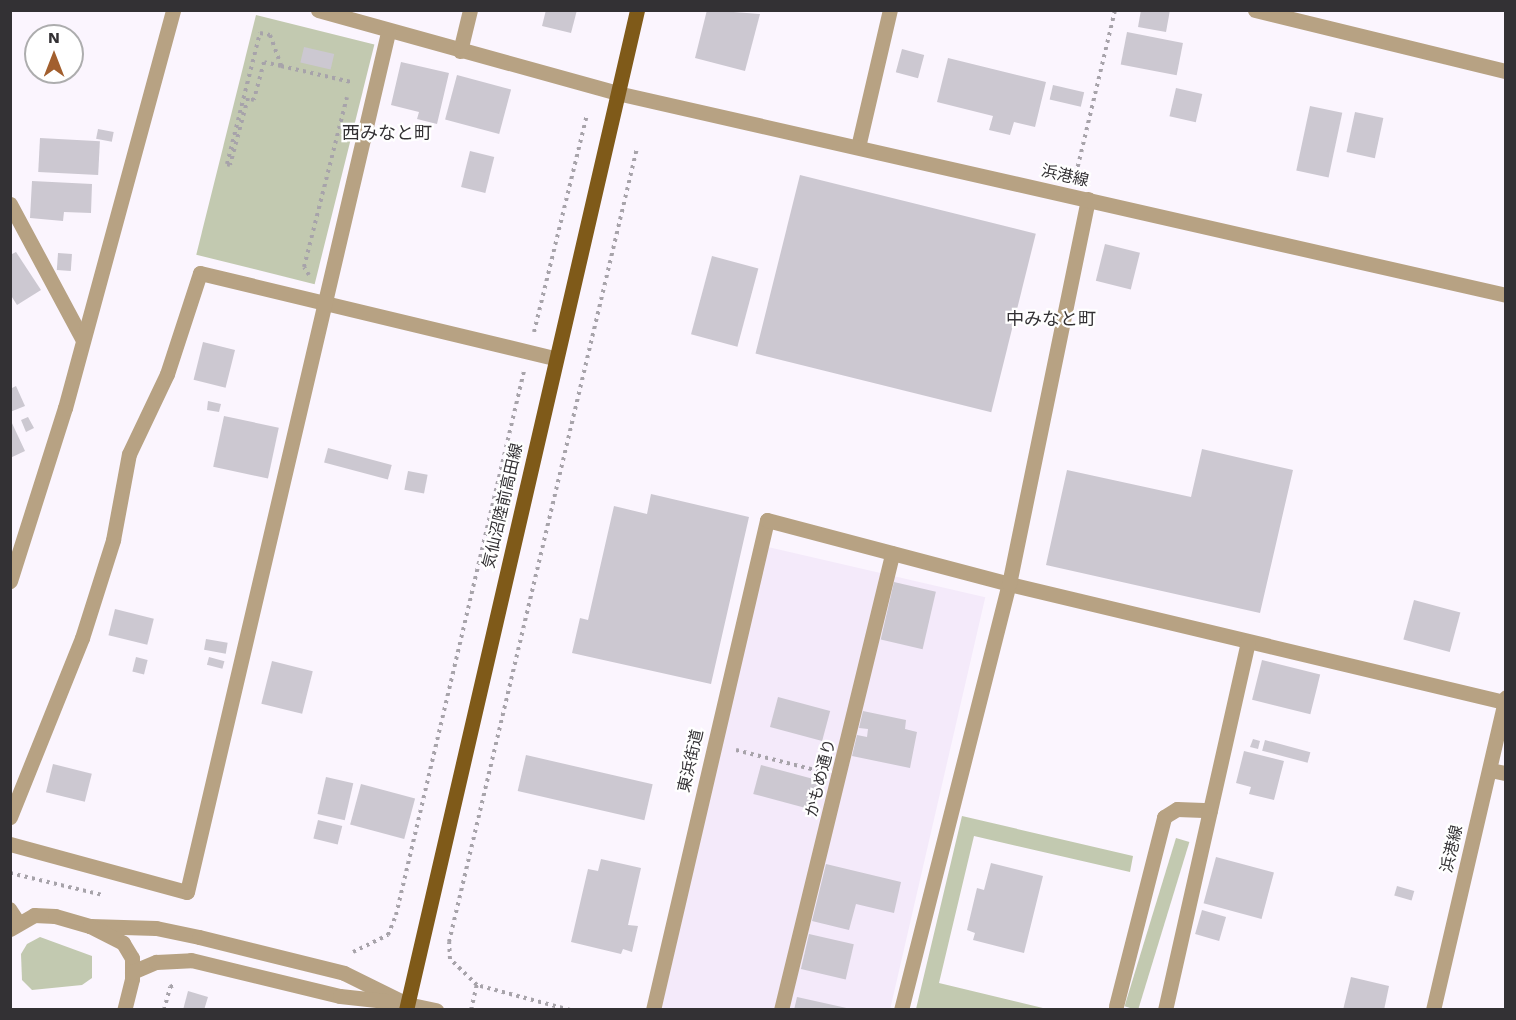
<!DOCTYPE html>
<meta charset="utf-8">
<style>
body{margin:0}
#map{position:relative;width:1516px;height:1020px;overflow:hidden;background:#fbf5fe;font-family:"Work Sans","Noto Sans JP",sans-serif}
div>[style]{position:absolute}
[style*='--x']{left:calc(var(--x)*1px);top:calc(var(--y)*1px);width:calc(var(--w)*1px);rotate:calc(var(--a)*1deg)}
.built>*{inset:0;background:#f4eafa;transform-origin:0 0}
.green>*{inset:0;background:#c2c9b0;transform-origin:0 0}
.building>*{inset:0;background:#ccc8d1;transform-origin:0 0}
.path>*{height:4px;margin-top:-2px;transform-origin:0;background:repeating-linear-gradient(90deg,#a7a3aa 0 3px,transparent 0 7.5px)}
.service>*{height:14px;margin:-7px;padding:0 7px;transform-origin:7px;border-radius:7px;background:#b7a283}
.pedestrian>*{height:15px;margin:-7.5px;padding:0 7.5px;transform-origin:7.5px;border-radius:7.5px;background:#b7a283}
.minor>*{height:15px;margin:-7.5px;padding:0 7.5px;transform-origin:7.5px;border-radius:7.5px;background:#b7a283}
.tertiary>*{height:15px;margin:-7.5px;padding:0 7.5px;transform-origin:7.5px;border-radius:7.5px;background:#b7a283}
.primary>*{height:15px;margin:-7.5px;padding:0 7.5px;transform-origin:7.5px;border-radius:7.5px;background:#7f5a19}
span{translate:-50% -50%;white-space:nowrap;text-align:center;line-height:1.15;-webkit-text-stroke:4.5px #fff;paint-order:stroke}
.street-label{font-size:16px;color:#333134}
.neighbourhood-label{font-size:18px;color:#333134}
.frame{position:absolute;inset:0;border:12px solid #333134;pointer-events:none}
.north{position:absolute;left:24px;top:24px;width:60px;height:60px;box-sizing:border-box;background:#fff;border:2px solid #adadae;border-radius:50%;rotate:0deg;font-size:16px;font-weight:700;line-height:24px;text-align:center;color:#333134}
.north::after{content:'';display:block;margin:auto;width:21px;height:27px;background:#a25f2e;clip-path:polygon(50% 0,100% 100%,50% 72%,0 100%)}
</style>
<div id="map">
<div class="built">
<i style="left:768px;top:547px;width:223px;height:474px;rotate:13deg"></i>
</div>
<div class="green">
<i style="left:256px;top:15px;width:122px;height:247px;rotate:14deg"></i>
<i style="clip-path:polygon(962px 816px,1133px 856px,1130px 872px,974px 836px,939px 983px,1047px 1009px,916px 1009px)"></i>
<i style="left:1176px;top:838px;width:14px;height:176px;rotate:17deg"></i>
<i style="clip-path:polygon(40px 937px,92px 956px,92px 978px,82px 985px,32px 990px,22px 980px,21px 954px,27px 944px)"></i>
</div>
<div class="building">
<i style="clip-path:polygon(546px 10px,577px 10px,571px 33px,542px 26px)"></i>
<i style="clip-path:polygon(707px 10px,760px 14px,745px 71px,695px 58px)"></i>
<i style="clip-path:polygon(1141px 10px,1170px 10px,1166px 32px,1138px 27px)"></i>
<i style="left:1127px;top:32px;width:57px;height:33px;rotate:11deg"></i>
<i style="left:304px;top:47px;width:31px;height:16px;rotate:13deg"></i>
<i style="left:902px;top:49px;width:23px;height:24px;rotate:15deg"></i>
<i style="clip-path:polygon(948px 58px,1046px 82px,1035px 127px,1014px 122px,1010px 135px,989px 130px,993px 116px,937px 102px)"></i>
<i style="clip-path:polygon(401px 62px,449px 73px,437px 124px,417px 119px,419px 112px,391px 105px)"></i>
<i style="left:457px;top:75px;width:56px;height:46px;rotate:15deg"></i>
<i style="left:1053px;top:85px;width:32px;height:15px;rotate:13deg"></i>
<i style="left:1176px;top:88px;width:27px;height:29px;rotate:13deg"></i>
<i style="left:1310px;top:106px;width:33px;height:66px;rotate:12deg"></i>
<i style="left:1355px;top:112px;width:29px;height:41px;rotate:12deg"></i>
<i style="left:98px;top:129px;width:16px;height:10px;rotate:11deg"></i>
<i style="left:40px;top:138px;width:60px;height:34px;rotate:3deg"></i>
<i style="left:470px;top:151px;width:25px;height:37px;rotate:14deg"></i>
<i style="left:800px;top:175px;width:243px;height:184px;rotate:14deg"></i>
<i style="clip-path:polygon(32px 181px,92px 184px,91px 213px,64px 212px,63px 221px,30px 218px)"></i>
<i style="left:1105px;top:244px;width:36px;height:38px;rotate:14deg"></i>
<i style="clip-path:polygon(16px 252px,41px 290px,17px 305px,10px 294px,10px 255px)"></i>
<i style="left:58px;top:253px;width:14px;height:17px;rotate:4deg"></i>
<i style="left:712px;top:256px;width:48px;height:81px;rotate:15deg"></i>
<i style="left:203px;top:342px;width:33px;height:39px;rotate:14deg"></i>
<i style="clip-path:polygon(16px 386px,25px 406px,10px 412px,10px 389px)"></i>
<i style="clip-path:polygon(208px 401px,221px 404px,219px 412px,207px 410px)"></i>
<i style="left:224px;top:416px;width:56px;height:52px;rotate:12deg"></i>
<i style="clip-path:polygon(28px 417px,34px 428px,26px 432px,21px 420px)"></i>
<i style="clip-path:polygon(10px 419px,25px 451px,10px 458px)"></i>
<i style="left:328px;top:448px;width:66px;height:15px;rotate:15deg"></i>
<i style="clip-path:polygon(1202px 449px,1293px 470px,1260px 613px,1046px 565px,1067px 470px,1191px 497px)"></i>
<i style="left:408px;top:471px;width:20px;height:19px;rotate:11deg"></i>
<i style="clip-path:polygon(651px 494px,749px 517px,711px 684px,572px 653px,580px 618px,588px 620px,614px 506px,647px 514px)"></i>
<i style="left:894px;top:582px;width:43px;height:59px;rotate:13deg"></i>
<i style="left:1414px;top:600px;width:48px;height:41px;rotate:15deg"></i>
<i style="left:115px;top:609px;width:40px;height:27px;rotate:14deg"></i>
<i style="left:206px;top:639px;width:22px;height:11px;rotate:10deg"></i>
<i style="left:136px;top:657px;width:12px;height:15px;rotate:14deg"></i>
<i style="left:209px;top:657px;width:16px;height:8px;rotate:15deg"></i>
<i style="left:1262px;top:660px;width:60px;height:41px;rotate:14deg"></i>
<i style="left:272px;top:661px;width:42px;height:44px;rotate:14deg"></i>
<i style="left:778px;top:697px;width:54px;height:31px;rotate:15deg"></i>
<i style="clip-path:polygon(863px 711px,906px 720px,905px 729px,917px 732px,910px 768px,852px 756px,857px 735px,867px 737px,868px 729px,859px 728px)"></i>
<i style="clip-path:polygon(1253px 739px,1260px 741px,1258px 749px,1250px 747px)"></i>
<i style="left:1265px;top:740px;width:47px;height:11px;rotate:15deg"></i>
<i style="clip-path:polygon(1244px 751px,1284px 761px,1274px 800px,1249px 794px,1251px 787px,1236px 783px)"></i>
<i style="left:526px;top:755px;width:130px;height:37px;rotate:13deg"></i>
<i style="left:53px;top:764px;width:40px;height:29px;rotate:14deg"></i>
<i style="left:761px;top:765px;width:62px;height:30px;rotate:15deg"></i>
<i style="left:326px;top:777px;width:28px;height:38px;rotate:13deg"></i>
<i style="left:361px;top:784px;width:56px;height:42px;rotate:15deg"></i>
<i style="left:318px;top:820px;width:25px;height:19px;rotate:14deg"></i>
<i style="left:1216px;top:857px;width:60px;height:48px;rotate:15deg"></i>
<i style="clip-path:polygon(601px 859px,641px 868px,628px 925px,638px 926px,632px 952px,623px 949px,621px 954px,571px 942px,588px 869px,598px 871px)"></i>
<i style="clip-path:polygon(991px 863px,1043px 876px,1024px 953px,973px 940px,975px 933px,967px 930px,977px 888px,984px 890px)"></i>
<i style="clip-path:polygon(826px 864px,901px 882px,894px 913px,856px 904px,849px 930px,812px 921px)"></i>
<i style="left:1397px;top:886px;width:18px;height:10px;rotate:16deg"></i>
<i style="left:1202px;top:910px;width:25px;height:25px;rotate:16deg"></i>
<i style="left:809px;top:934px;width:46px;height:36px;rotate:13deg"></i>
<i style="clip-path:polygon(1351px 977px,1389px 986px,1384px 1010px,1343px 1010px)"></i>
<i style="clip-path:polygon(188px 991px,208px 997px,204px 1010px,183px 1010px)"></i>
<i style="clip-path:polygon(797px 997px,851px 1009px,851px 1010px,794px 1010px)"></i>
</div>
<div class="path">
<i style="--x:281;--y:66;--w:17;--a:-167"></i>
<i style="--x:264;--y:62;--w:39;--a:105"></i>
<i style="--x:254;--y:100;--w:6;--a:-162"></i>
<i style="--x:248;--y:98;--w:69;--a:105"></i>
<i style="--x:230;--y:165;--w:3;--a:-162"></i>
<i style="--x:227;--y:164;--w:135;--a:-75.9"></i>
<i style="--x:260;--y:33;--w:10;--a:11"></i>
<i style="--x:270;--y:35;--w:33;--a:70"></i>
<i style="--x:281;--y:66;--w:72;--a:12.9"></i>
<i style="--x:1076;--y:174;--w:169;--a:-76.6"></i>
<i style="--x:309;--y:275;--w:9;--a:-122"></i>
<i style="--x:304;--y:267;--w:175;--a:-75.8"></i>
<i style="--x:534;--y:332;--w:223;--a:-76.3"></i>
<i style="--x:736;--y:750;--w:86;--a:14.2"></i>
<i style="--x:10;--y:873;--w:96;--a:13.3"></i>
<i style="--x:353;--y:952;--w:39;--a:-26"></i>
<i style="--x:388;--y:935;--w:22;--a:-68"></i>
<i style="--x:396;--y:915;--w:559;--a:-76.76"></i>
<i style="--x:164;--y:1010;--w:24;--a:-75"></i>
<i style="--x:170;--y:987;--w:7;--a:-27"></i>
<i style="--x:471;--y:1010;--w:26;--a:-77"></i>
<i style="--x:570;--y:1010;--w:96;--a:-165"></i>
<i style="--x:477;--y:985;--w:37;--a:-136"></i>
<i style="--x:450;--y:959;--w:17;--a:-93"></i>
<i style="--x:449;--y:942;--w:816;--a:-76.68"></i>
</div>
<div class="service">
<i style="--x:10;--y:909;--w:17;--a:57"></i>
</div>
<div class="pedestrian">
<i style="--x:781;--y:1010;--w:470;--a:-76.3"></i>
</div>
<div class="minor">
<i style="--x:318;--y:10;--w:310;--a:15.5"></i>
<i style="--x:1255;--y:10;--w:258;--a:13.7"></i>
<i style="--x:460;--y:51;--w:42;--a:-76.3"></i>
<i style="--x:858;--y:147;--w:141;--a:-76.9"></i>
<i style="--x:10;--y:204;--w:152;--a:61.8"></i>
<i style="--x:10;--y:581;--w:182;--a:-72.4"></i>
<i style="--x:65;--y:408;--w:412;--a:-74.8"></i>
<i style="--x:1490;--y:770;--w:16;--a:11"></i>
<i style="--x:10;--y:817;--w:193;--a:-68.1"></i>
<i style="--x:82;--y:638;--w:103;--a:-72.4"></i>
<i style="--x:113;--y:540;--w:87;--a:-79.5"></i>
<i style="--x:129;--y:454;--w:89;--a:-64.6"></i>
<i style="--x:167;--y:374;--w:106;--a:-71.9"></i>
<i style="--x:200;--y:273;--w:365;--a:13.5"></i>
<i style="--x:10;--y:844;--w:183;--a:15.2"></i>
<i style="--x:187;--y:892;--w:883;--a:-76.84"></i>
<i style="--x:90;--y:926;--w:66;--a:1.7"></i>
<i style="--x:156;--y:928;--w:44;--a:11.8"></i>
<i style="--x:199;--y:937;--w:149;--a:13.9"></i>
<i style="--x:344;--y:973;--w:70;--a:26.2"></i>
<i style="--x:10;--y:929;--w:28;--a:-30"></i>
<i style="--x:34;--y:915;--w:21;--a:3"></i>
<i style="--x:55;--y:916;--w:36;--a:16"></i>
<i style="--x:90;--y:926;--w:37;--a:27"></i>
<i style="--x:123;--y:943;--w:17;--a:59"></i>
<i style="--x:132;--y:958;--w:21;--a:90"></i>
<i style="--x:132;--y:979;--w:32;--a:104"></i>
<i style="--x:132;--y:972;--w:26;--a:-23"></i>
<i style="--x:156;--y:962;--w:35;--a:-3"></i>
<i style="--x:191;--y:960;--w:153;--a:13.6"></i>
<i style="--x:340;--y:996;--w:55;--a:6.2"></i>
<i style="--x:1116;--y:1006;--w:195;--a:-75.7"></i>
<i style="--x:1164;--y:817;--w:15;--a:-32"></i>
<i style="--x:1177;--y:809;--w:33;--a:2"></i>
<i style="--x:653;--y:1010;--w:503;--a:-76.9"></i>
<i style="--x:767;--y:520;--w:250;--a:14.8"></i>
<i style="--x:1009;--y:584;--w:509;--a:13.41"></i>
<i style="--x:901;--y:1010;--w:439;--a:-75.8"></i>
<i style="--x:1009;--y:584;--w:393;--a:-78.4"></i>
<i style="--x:1165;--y:1010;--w:377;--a:-77.3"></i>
</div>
<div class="tertiary">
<i style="--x:617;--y:93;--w:912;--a:12.8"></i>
<i style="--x:407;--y:1004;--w:30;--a:12"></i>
<i style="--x:1433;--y:1010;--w:321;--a:-76.9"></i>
</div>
<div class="primary">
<i style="--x:406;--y:1010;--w:1026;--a:-76.99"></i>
</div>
<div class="street-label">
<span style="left:1065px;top:176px;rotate:13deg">浜港線</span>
<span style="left:503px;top:506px;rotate:-77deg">気仙沼陸前高田線</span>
<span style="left:691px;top:761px;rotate:-77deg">東浜街道</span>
<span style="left:821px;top:778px;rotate:-76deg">かもめ通り</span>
<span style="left:1452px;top:849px;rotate:-77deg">浜港線</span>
</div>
<div class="neighbourhood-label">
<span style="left:387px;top:133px">西みなと町</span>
<span style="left:1051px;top:319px">中みなと町</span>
</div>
<div class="frame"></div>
<div class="north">N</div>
</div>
